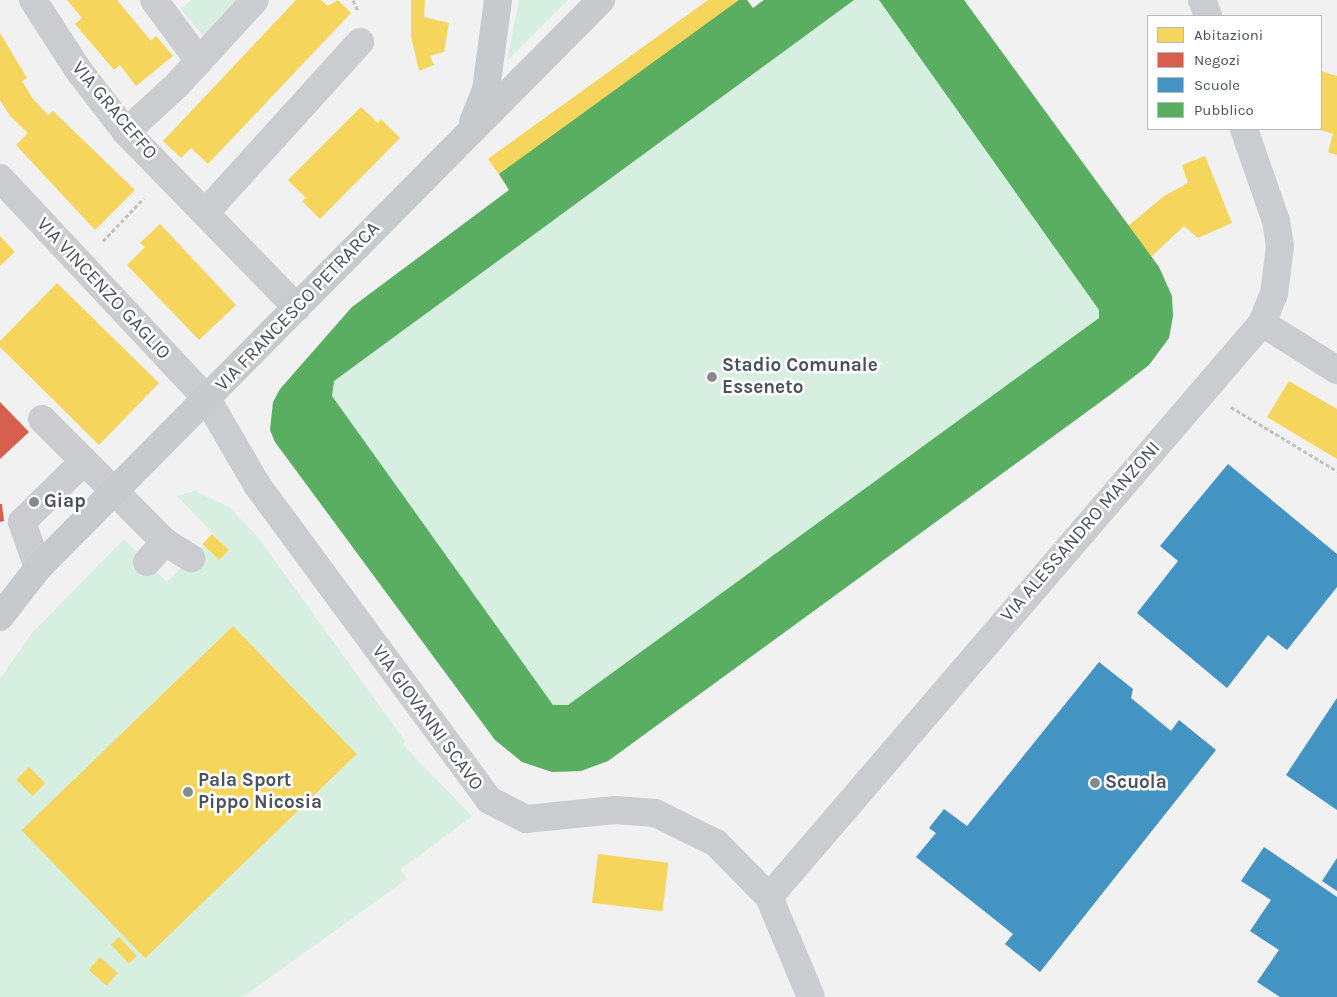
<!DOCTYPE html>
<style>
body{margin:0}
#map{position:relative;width:1337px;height:997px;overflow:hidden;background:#f1f1f1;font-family:Karla,sans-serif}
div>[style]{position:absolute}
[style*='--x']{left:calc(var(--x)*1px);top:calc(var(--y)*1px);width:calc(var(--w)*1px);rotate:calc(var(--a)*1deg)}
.green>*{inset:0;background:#d7efe1}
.homes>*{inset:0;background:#f6d55c;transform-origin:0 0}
.shops>*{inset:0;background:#d6604d}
.schools>*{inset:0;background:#4393c3}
.public>*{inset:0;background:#5aae61}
.path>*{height:3px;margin-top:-1.5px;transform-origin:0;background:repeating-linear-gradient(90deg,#b9c4c1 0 4px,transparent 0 6.5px)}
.minor>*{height:28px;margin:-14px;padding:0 14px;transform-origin:14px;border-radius:14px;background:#cbcccf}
.major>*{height:28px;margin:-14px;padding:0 14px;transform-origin:14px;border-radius:14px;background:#c7cacd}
.dots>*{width:14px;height:14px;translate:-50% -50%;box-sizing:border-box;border:2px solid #fff;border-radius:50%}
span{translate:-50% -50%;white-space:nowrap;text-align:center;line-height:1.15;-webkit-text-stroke:5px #fff;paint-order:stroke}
.street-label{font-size:19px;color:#49525c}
.poi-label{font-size:19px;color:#49525c;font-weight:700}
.left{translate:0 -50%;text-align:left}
.legend{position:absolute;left:1147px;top:15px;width:175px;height:115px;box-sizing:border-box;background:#fff;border:1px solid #b6babe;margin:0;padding:6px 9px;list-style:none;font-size:15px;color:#49525c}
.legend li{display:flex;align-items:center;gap:10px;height:25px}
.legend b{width:25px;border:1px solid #b6babe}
</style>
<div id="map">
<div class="green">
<i style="clip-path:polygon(191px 0,236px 0,203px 35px,180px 9px)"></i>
<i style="clip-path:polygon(519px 0,568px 0,507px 61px)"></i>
<i style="clip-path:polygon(739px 0,747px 0,753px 8px,764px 0,964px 0,1159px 267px,1172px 296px,1173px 316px,1169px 338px,1149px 365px,1114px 392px,608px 761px,581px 771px,552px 772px,270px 430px,273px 402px,509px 190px)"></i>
<i style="clip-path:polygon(195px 491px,229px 507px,257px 536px,405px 741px,403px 745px,472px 816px,400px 870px,407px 879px,243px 997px,0 997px,0 679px,31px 634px,124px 539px,167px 582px,203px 545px,219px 560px,228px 549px,177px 496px)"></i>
</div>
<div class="homes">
<i style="clip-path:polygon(67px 0,117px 0,151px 41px,156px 36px,173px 56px,136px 86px,120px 65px,114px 70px,75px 24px,82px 18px)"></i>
<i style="clip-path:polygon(296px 0,321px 0,328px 6px,338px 0,351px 13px,208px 164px,191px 148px,181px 158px,163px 141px)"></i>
<i style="clip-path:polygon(411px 0,425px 0,424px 17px,449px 23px,444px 52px,430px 56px,434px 65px,419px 71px,411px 36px)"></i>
<i style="clip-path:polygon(708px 0,746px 0,779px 45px,534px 224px,488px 159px)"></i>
<i style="clip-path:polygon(0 33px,27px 78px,22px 81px,33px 99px,48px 115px,53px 111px,135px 190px,95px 230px,16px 145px,28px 133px,10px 116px,0 100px)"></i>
<i style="clip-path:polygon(1321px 71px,1337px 76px,1337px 155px,1328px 152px,1333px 134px,1321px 130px)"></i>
<i style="clip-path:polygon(361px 107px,378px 123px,381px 119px,400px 138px,320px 219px,302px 201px,306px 198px,288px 180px)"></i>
<i style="clip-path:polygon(1205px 156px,1232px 223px,1198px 238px,1184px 226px,1151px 257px,1128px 226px,1164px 196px,1188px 183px,1182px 165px)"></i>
<i style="clip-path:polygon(160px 224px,236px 305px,199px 340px,127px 265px,145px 247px,140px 243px)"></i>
<i style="clip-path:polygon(0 236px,15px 252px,0 266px)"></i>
<i style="clip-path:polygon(57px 283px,159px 383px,99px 445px,0 347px,0 341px)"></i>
<i style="clip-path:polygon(1289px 381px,1337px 409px,1337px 459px,1267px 417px)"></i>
<i style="left:212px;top:534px;width:23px;height:14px;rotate:43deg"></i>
<i style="left:233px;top:626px;width:178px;height:294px;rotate:46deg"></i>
<i style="left:29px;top:767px;width:23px;height:18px;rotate:45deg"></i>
<i style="left:598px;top:854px;width:71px;height:49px;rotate:7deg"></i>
<i style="left:119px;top:937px;width:26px;height:11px;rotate:47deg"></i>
<i style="left:100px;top:957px;width:24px;height:17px;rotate:42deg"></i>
</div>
<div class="shops">
<i style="clip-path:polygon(0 402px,29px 432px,0 459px)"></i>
<i style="clip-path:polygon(0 504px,2px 504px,4px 521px,0 522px)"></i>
</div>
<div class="schools">
<i style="clip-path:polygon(1228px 464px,1337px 554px,1337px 587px,1287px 650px,1268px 635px,1227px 688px,1137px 613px,1178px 561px,1160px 546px)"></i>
<i style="clip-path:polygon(1099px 662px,1133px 689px,1131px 698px,1171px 731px,1179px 720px,1216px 750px,1040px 972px,1005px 944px,1013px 934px,916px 857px,936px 833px,929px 828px,944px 809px,967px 826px)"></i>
<i style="clip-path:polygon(1337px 698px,1337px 810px,1286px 775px)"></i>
<i style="clip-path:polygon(1264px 847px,1337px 897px,1337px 997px,1280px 997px,1257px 982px,1279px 950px,1250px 931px,1271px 900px,1241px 881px)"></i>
<i style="clip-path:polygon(1337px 858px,1337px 891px,1322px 881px)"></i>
</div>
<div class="public">
<i style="clip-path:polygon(739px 0,747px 0,753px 8px,764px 0,854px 0,334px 381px,332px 396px,553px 705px,568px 705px,1099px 318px,1099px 310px,879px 0,964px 0,1159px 267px,1172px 296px,1173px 316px,1169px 338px,1149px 365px,1114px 392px,608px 761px,581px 771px,552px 772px,522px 762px,495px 740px,275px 442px,270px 430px,273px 402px,280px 389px,352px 307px,509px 190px,499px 174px)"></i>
</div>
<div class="path">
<i style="--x:353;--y:0;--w:12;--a:66"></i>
<i style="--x:103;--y:241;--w:59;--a:-46.4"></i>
<i style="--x:1231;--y:407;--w:124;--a:31.1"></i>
</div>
<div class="minor">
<i style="--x:33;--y:0;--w:85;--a:57.1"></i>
<i style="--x:79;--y:71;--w:77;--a:52.4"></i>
<i style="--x:126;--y:132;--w:245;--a:45.8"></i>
<i style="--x:154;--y:0;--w:76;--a:53.6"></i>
<i style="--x:1202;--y:0;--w:17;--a:69"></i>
<i style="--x:126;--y:132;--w:69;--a:-42.7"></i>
<i style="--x:177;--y:85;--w:115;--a:-47.5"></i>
<i style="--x:0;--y:178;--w:303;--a:46.9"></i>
<i style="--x:207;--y:399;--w:99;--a:59.8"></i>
<i style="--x:257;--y:485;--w:391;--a:53.6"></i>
<i style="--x:489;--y:800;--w:42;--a:27.2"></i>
<i style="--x:526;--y:819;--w:89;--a:-5.8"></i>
<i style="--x:615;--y:810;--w:40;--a:4.3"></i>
<i style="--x:655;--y:813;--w:68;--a:26.2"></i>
<i style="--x:716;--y:843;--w:76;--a:45.5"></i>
<i style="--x:769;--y:897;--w:108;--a:67.2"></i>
<i style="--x:205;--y:213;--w:231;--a:-47.8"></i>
<i style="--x:1262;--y:323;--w:89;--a:32.1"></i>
<i style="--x:42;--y:419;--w:174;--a:45"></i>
<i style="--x:165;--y:542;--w:31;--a:32"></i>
<i style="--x:147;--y:562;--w:27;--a:-48"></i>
<i style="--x:38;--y:568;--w:49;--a:-109.2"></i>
<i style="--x:22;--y:522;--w:86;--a:-44.5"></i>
<i style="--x:769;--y:897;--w:757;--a:-49.34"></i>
<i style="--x:1262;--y:323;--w:31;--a:-68"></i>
<i style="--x:1274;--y:294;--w:48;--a:-82.9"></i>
<i style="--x:1280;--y:246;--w:25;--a:-99"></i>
<i style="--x:1276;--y:221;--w:97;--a:-109.2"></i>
</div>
<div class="major">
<i style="--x:473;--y:122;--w:35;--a:-68"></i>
<i style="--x:486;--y:90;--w:91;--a:-82.4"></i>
<i style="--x:0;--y:617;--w:62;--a:-52.2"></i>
<i style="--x:38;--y:568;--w:800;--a:-45.25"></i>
</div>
<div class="dots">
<i style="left:712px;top:377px;background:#848a90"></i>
<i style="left:34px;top:502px;background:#848a90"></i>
<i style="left:1095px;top:783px;background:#848a90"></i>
<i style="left:188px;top:792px;background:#848a90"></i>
</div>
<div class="street-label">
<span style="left:114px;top:111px;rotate:50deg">VIA GRACEFFO</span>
<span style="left:103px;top:289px;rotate:47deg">VIA VINCENZO GAGLIO</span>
<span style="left:298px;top:307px;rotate:-46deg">VIA FRANCESCO PETRARCA</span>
<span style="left:1081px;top:532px;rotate:-49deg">VIA ALESSANDRO MANZONI</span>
<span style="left:427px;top:718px;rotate:54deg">VIA GIOVANNI SCAVO</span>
</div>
<div class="poi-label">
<span class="left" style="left:722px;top:377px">Stadio Comunale<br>Esseneto</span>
<span class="left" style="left:44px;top:502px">Giap</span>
<span class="left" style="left:198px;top:792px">Pala Sport<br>Pippo Nicosia</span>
<span class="left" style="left:1105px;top:783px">Scuola</span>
</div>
<ul class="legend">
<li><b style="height:14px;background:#f6d55c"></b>Abitazioni</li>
<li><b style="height:14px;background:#d6604d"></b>Negozi</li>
<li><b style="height:14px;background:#4393c3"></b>Scuole</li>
<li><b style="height:14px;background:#5aae61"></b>Pubblico</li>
</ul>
</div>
